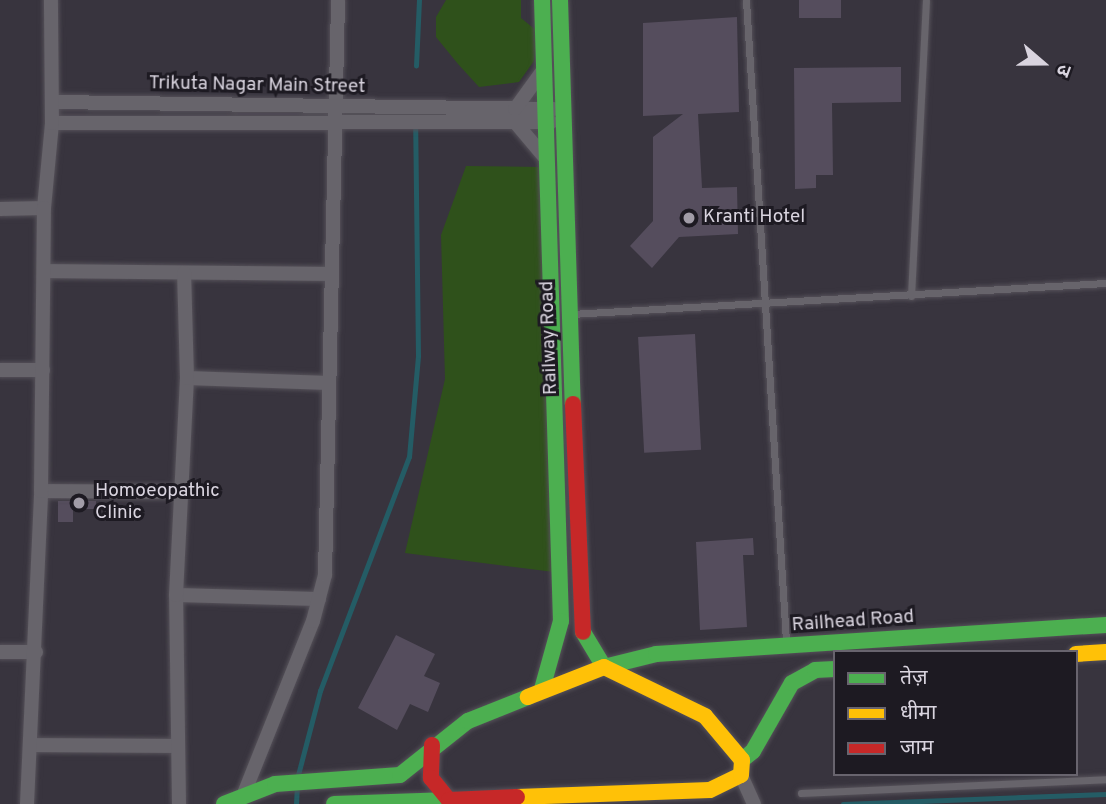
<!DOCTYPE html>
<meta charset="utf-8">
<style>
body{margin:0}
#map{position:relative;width:1106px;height:804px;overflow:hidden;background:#38343e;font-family:Overpass,"Noto Sans Devanagari",sans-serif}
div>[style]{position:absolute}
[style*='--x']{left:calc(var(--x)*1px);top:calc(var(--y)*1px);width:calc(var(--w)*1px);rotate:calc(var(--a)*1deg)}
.green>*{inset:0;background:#2f511b}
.stream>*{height:4.5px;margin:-2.25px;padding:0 2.25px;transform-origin:2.25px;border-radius:2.25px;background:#245c65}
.building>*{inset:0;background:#554d5d;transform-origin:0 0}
.roads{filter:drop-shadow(0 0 2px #555159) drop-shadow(0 0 2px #555159)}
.lane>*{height:7px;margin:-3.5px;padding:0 3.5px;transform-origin:3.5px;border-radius:3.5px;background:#67646b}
.street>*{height:14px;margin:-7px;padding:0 7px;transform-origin:7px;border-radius:7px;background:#67646b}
.fast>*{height:16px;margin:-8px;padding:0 8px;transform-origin:8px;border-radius:8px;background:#4caf50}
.slow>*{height:16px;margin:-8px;padding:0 8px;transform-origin:8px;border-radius:8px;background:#ffc107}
.jam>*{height:16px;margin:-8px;padding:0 8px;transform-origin:8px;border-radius:8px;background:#c62828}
.dots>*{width:19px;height:19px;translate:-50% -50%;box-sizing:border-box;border:4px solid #1d1a22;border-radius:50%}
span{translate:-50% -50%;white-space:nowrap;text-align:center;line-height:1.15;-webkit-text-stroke:6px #1d1a22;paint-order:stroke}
.street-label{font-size:19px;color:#d9d4df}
.poi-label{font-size:19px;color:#d9d4df}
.left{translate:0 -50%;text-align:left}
.legend{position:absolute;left:833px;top:650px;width:245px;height:126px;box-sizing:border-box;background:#1d1a22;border:2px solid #68646e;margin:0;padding:9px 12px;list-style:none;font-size:21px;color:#d9d4df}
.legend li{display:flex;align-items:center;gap:14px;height:35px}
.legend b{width:35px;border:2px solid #68646e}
.north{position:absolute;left:1008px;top:28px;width:70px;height:70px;-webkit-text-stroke:5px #1d1a22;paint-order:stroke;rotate:110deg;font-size:19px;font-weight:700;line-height:28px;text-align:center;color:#d9d4df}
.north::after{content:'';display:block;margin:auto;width:24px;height:32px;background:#d9d4df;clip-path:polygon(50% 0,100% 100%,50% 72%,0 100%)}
</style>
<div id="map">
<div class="green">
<i style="clip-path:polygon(446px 0,521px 0,521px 18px,537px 31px,534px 61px,519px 82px,479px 87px,458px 64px,436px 37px,436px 17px)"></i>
<i style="clip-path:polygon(466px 166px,541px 167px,554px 572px,405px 553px,445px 379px,441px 235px)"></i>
</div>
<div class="stream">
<i style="--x:416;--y:66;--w:66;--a:-87.4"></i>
<i style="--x:298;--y:775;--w:87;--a:-75.3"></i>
<i style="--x:320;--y:691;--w:250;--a:-69.2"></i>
<i style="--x:409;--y:457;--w:101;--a:-84.9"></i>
<i style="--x:418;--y:356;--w:231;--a:-90.7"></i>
<i style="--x:296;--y:804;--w:17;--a:-87"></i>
<i style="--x:843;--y:804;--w:263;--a:-2.2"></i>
</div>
<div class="building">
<i style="left:799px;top:0;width:42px;height:18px"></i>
<i style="clip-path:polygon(737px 17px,739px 112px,698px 114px,702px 188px,737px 187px,738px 234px,679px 237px,652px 268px,630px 246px,653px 221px,653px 137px,683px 114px,643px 116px,643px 23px)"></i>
<i style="clip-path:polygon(901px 67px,901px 102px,832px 103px,833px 175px,816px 175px,816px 188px,795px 189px,794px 68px)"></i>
<i style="left:695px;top:334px;width:116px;height:57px;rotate:87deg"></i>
<i style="clip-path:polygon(58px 501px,96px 501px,96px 509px,73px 509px,73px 522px,58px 522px)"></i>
<i style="clip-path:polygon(753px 538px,754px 555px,743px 555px,747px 627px,700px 630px,696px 542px)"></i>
<i style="clip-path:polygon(396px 635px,435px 654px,424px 676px,440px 683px,428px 712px,410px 704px,397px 730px,358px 708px)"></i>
</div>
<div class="roads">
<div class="lane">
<i style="--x:746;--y:0;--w:643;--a:86.43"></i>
<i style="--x:911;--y:296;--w:296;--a:-87.1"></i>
<i style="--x:571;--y:314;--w:536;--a:-3.32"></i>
<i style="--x:801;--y:793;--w:305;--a:-2.6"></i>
</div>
<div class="street">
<i style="--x:52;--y:102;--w:502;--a:0.8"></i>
<i style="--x:515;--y:109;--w:49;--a:-54.1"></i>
<i style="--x:515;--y:122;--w:50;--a:49.9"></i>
<i style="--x:52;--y:123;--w:499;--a:-0.1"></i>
<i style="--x:0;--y:209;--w:44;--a:-1.3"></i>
<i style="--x:44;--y:208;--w:85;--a:-84.6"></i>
<i style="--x:52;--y:123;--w:123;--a:-90.5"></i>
<i style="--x:46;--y:271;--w:284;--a:0.6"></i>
<i style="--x:0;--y:370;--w:43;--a:0"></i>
<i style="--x:187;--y:378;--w:142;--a:2"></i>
<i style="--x:41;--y:491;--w:142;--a:0.4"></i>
<i style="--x:176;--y:595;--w:143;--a:1.6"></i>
<i style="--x:0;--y:652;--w:36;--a:0"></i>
<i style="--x:30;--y:745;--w:147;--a:0.4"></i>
<i style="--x:741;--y:775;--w:32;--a:66"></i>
<i style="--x:243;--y:796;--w:188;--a:-68.2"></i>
<i style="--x:313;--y:621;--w:48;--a:-75.4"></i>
<i style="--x:325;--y:575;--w:575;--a:-88.7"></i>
<i style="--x:27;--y:804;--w:313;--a:-87.4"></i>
<i style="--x:41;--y:491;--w:283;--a:-89.4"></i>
<i style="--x:179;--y:804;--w:209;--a:-90.8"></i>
<i style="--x:176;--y:595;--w:217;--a:-87.1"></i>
<i style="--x:187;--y:378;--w:105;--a:-91.6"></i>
</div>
<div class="fast">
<i style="--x:542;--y:0;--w:621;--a:88.25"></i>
<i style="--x:561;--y:621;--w:71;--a:105.6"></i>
<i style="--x:560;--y:0;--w:404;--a:88.2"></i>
<i style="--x:583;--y:632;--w:41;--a:59"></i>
<i style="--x:604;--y:667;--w:54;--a:-14"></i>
<i style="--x:656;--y:654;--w:451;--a:-3.7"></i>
<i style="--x:742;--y:760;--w:14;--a:-39"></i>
<i style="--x:753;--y:751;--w:78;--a:-60.2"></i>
<i style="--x:792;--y:683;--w:26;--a:-29"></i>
<i style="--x:815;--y:670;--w:20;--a:-3"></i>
<i style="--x:224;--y:804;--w:55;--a:-21.4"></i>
<i style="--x:275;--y:784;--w:125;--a:-4.1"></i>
<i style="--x:400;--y:775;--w:87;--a:-38.5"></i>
<i style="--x:468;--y:721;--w:65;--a:-21.8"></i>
<i style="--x:334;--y:804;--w:115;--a:-2"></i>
</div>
<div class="slow">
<i style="--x:1076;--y:654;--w:30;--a:-4"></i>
<i style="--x:517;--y:797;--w:193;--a:-2.1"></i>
<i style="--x:710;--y:790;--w:34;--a:-26"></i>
<i style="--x:741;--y:775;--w:15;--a:-86"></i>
<i style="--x:742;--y:760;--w:57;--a:-130.1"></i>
<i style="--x:705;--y:716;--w:112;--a:-154.1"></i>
<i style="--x:604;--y:667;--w:82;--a:158.5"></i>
</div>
<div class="jam">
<i style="--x:573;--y:404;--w:228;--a:87.5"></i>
<i style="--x:432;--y:745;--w:33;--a:92"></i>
<i style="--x:431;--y:778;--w:28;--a:51"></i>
<i style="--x:449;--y:800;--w:68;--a:-2.5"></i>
</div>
</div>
<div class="dots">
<i style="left:689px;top:218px;background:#a19ca7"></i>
<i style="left:79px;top:503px;background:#a19ca7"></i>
</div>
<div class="street-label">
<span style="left:257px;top:86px;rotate:1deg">Trikuta Nagar Main Street</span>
<span style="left:550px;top:338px;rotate:-92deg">Railway Road</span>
<span style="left:853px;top:622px;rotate:-4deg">Railhead Road</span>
</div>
<div class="poi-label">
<span class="left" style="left:703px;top:218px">Kranti Hotel</span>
<span class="left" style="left:95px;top:503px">Homoeopathic<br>Clinic</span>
</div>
<ul class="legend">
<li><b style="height:9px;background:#4caf50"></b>तेज़</li>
<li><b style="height:9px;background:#ffc107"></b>धीमा</li>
<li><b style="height:9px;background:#c62828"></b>जाम</li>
</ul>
<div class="north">उ</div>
</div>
